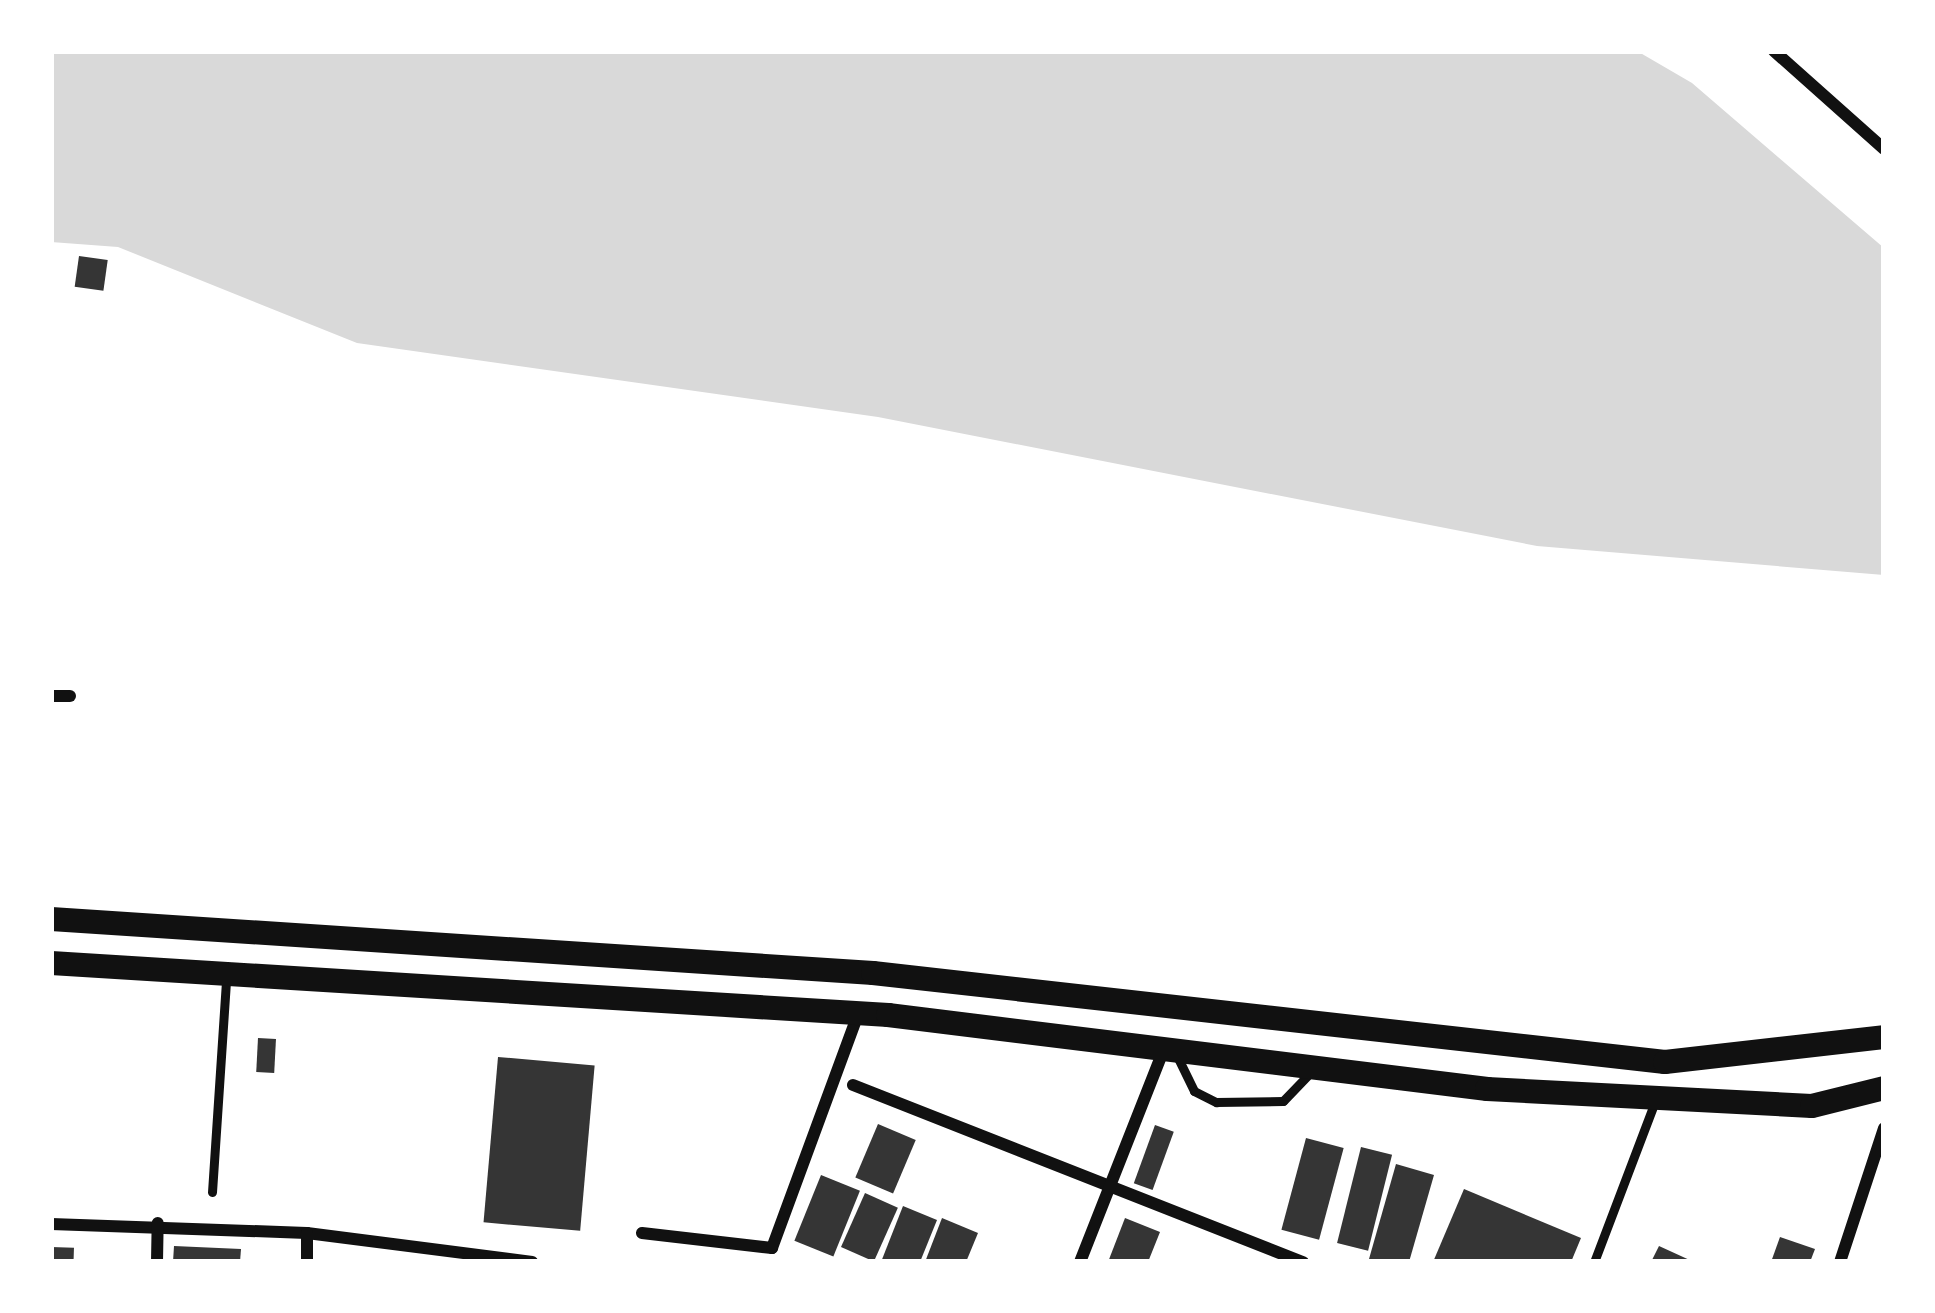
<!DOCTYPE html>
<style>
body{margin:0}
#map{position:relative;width:1935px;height:1313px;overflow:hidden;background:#fff;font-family:Roboto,sans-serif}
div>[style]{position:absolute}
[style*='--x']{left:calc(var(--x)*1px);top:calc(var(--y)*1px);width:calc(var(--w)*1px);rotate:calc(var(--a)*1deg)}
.water>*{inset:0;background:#d9d9d9}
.building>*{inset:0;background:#353535;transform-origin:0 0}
.service>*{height:9px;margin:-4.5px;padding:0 4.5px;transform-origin:4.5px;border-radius:4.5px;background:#111}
.minor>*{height:12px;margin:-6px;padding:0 6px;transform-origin:6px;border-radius:6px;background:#111}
.secondary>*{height:24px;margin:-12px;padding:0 12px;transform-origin:12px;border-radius:12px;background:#111}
span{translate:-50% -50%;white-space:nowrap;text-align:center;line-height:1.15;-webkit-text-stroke:9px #fff;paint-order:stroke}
.frame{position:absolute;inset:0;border:54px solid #fff;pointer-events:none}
</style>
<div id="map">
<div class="water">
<i style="clip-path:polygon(51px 51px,1637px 51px,1692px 83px,1884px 248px,1884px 575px,1537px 546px,878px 417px,357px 343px,118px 247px,51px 242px)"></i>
</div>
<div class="building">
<i style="left:79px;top:256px;width:29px;height:31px;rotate:8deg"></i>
<i style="left:258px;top:1038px;width:18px;height:34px;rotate:3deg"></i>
<i style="left:498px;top:1057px;width:97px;height:166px;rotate:5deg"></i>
<i style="left:878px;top:1124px;width:41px;height:58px;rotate:23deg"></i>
<i style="left:1155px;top:1125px;width:20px;height:62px;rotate:20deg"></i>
<i style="left:1306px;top:1138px;width:39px;height:95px;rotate:15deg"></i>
<i style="left:1361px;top:1147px;width:32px;height:99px;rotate:14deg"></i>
<i style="clip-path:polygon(1396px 1164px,1434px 1175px,1409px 1262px,1381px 1262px,1369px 1259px)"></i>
<i style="left:821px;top:1175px;width:42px;height:71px;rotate:22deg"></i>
<i style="clip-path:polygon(1464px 1189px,1581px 1238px,1571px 1262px,1433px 1262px)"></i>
<i style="left:865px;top:1193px;width:36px;height:59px;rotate:24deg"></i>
<i style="clip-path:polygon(903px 1206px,937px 1220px,920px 1262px,881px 1262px)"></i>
<i style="clip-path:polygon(942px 1218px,978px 1233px,966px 1262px,925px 1262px)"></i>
<i style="clip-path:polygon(1125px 1218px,1160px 1232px,1148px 1262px,1108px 1262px)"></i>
<i style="clip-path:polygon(1780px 1237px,1815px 1249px,1810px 1262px,1771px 1262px)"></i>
<i style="clip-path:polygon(174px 1246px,241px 1249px,240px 1262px,173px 1262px)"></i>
<i style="clip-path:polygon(1659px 1246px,1694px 1262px,1651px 1262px)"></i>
<i style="left:51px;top:1247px;width:23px;height:15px;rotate:2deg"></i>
</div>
<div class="service">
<i style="--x:1177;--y:1056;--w:39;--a:64"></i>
<i style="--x:1194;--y:1091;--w:25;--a:27"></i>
<i style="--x:1216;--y:1102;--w:67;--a:-0.9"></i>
<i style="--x:1283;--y:1101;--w:40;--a:-46"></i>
<i style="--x:212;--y:1192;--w:213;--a:-86.2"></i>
<i style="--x:1594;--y:1262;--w:172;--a:-69.2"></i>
</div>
<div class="minor">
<i style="--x:1774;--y:51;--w:147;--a:41.7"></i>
<i style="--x:51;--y:696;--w:19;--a:0"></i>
<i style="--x:853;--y:1085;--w:484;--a:21.5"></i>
<i style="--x:51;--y:1224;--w:256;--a:2"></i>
<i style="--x:307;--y:1233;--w:227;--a:7.3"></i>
<i style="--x:307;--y:1233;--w:29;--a:90"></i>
<i style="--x:642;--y:1233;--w:131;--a:6.6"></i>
<i style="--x:772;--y:1248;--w:249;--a:-69.8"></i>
<i style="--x:157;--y:1262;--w:39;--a:-89"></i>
<i style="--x:1080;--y:1262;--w:229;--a:-68.5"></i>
<i style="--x:1840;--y:1262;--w:141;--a:-71.8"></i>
</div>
<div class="secondary">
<i style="--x:51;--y:919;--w:824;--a:3.76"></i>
<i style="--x:873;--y:973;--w:797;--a:6.41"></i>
<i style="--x:1665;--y:1062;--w:220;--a:-6.5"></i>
<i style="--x:51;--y:963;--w:839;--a:3.56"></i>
<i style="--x:888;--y:1015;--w:604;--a:7.04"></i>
<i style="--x:1487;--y:1089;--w:325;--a:3"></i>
<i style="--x:1812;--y:1106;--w:74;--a:-14"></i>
</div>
<div class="frame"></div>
</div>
